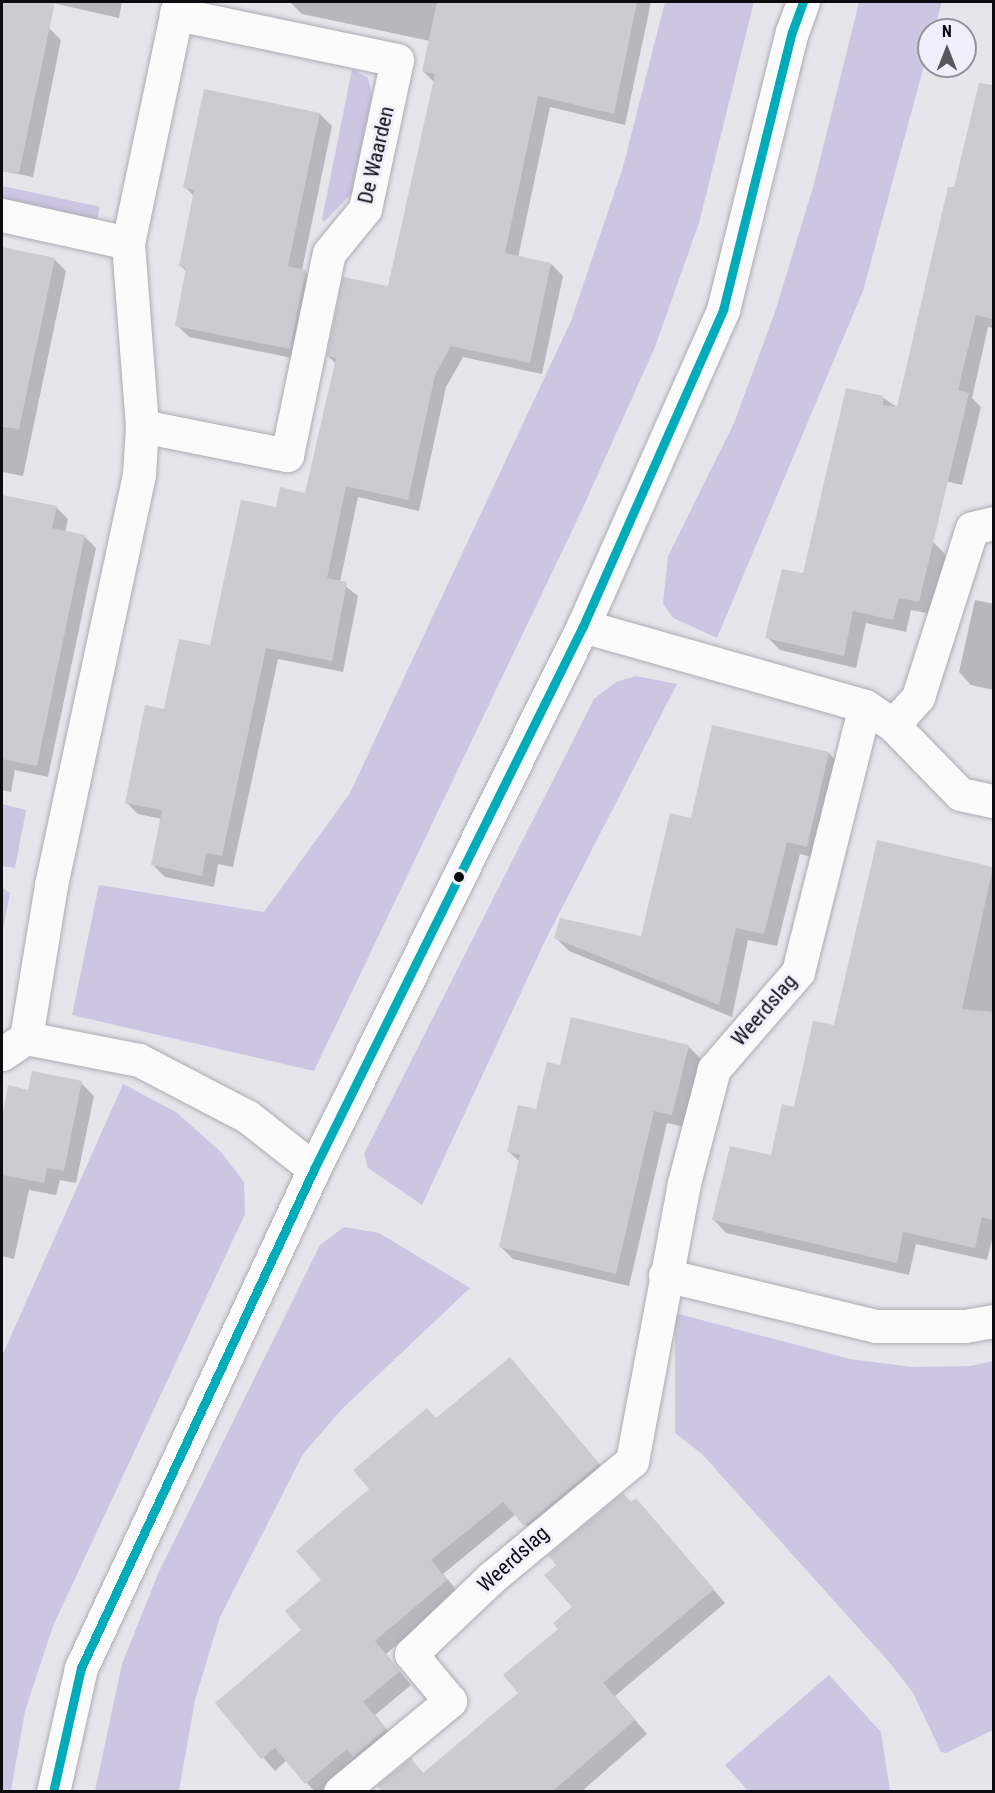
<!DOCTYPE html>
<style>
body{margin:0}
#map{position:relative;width:995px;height:1793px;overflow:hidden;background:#e6e5eb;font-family:"Roboto Condensed",sans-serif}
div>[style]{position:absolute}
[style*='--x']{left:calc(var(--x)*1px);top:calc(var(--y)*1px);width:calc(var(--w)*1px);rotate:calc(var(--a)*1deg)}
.green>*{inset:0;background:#ccc6e3;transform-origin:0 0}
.shadow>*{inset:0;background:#0003}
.building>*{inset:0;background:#cccbd0}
.roads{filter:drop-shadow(0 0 2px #adacb1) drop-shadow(0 0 2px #adacb1)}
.minor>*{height:33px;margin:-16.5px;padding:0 16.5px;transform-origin:16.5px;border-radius:16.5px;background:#fbfbfc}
.tertiary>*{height:33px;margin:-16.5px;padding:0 16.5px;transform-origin:16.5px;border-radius:16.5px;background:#fbfbfc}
.bus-1>*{height:9px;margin:-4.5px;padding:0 4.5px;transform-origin:4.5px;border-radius:4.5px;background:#01acba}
.dots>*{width:16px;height:16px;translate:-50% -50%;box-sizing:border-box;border:3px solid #f1effc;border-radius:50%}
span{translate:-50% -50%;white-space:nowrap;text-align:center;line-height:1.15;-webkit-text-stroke:6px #f1effc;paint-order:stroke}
.street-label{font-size:21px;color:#0c0c10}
.frame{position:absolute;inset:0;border:3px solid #0c0c10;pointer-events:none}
.north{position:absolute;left:917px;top:18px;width:60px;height:60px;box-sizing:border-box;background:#f1effc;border:2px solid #95949e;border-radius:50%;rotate:0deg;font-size:16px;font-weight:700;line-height:24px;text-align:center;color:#0c0c10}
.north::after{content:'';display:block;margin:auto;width:21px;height:27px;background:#58585d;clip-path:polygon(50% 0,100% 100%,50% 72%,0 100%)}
</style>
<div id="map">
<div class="green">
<i style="clip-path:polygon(665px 2px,754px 2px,699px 223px,655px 347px,580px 514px,314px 1071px,72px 1015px,99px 885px,264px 912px,350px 793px,571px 321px,623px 167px)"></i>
<i style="clip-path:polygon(859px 2px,942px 2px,934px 30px,929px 30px,929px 47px,863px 291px,717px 638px,673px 618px,663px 604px,668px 556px,734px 423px,775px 312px,814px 184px)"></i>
<i style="clip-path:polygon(352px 69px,368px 78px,372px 96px,352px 193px,324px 222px,322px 219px)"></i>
<i style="left:2px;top:186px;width:100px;height:14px;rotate:12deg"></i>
<i style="clip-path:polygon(636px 676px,677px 684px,545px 941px,422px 1205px,368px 1168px,364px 1154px,594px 699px,616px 682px)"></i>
<i style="clip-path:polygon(2px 804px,26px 810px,15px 868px,2px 866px)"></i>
<i style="clip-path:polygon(2px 887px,10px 893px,2px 935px)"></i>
<i style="clip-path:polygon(123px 1084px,176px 1112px,221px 1152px,244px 1182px,245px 1214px,53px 1626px,25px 1711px,11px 1791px,2px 1791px,2px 1356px)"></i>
<i style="clip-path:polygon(344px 1227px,379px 1233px,470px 1288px,342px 1409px,303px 1454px,220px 1617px,195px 1700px,179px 1791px,95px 1791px,122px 1664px,158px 1574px,320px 1245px)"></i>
<i style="clip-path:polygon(675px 1313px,850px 1359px,912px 1367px,970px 1366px,993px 1361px,993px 1730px,946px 1753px,941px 1752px,913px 1693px,890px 1663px,702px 1454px,675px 1433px)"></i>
<i style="clip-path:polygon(829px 1675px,881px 1732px,890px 1791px,748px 1791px,725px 1765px)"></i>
</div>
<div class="shadow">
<i style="clip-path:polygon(48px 2px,122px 2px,119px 18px)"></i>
<i style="clip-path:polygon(290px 2px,651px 2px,625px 125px,550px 107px,518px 258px,551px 264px,563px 276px,542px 374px,463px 357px,446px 387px,419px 511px,358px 497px,340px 582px,358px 596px,343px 672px,278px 659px,233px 867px,218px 864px,214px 887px,165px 877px,153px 865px,162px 819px,138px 814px,126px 802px,165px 710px,211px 647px,277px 509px,307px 494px,336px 364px,328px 356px,389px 288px,434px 82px,423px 71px,430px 41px,302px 14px)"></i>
<i style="clip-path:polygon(2px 18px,49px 28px,61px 40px,33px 177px,2px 171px)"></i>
<i style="clip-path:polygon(994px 111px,994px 328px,988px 327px,972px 398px,981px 407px,962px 485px,847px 458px,882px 397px,898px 408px,955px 188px,985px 146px)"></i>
<i style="clip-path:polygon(320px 114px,332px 126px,302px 270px,318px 283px,302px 360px,189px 337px,177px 325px,187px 272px,180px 265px,194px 196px,185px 187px)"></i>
<i style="clip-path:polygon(2px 248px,54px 259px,66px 271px,23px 476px,2px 472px)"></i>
<i style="clip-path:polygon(2px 496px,56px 507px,68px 519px,65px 532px,84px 536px,96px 548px,48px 777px,15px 770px,11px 792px,2px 790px)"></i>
<i style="clip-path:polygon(933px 542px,946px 555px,932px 614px,911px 610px,906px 632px,866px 623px,856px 668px,780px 650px,767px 637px,804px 575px)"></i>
<i style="clip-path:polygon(975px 600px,994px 604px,994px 690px,971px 685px,959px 672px)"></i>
<i style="clip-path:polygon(829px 753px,841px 766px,819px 859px,800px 854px,777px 946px,748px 940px,732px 1017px,569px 951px,556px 938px,642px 938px,692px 820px)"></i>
<i style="clip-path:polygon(878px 842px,994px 868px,994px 1232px,987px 1260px,916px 1244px,909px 1275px,726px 1233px,714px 1220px,772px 1157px,835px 1027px)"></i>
<i style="clip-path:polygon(688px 1046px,701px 1059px,684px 1127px,667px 1123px,629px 1286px,513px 1259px,500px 1246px,520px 1162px,509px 1152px,538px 1110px,561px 1066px)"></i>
<i style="clip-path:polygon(81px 1083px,94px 1096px,76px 1183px,60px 1180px,56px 1195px,29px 1190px,14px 1259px,2px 1256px,2px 1126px,9px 1087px,30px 1091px)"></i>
<i style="clip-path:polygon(522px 1372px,611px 1478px,538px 1538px,516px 1514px,443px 1574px,459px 1593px,386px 1654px,411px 1685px,375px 1715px,398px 1743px,360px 1761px,324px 1792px,315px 1792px,287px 1760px,275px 1771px,217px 1704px,303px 1630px,323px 1581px,371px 1489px,437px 1420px)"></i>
<i style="clip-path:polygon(636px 1500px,725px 1603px,615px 1696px,647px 1734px,581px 1792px,384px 1792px,379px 1786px,411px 1760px,424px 1774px,520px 1693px)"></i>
</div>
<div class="building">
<i style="clip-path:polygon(2px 2px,55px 2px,19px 173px,2px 171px)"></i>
<i style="clip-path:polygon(437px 2px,637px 2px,614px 114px,538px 96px,505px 253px,551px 263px,530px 363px,451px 346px,435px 375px,408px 500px,346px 486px,327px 578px,347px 582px,332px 661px,266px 648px,222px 856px,206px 853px,202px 876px,151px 865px,162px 810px,125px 803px,145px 705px,164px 709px,179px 639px,210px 645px,241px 500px,276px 507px,280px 487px,305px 493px,336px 358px,327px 356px,343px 277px,388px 286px,435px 74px,422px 71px)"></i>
<i style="clip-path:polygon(979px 83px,993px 85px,993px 319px,976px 315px,958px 390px,969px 393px,919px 602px,899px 598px,893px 620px,853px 611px,844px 656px,765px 638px,782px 569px,803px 573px,846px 388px,883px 396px,883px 405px,897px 407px,948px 187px,954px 187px)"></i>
<i style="clip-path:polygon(204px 89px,320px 113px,288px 266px,306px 270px,290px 349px,175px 326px,186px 268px,179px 266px,194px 190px,183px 188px)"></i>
<i style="clip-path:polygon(2px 247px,55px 258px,19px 429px,2px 427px)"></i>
<i style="clip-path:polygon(2px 495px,57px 506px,52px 528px,85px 535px,37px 766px,2px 759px)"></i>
<i style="clip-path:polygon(712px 725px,829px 752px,807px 847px,787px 842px,764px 934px,736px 928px,719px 1005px,554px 938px,560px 918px,641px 936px,670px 813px,691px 818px)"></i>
<i style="clip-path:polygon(877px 840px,993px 867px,962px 1009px,993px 1012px,993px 1220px,982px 1217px,975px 1248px,903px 1232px,897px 1263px,712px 1220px,730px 1146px,771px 1155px,782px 1104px,794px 1107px,813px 1021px,834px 1025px)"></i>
<i style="clip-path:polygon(571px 1017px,689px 1045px,672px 1115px,654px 1111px,616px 1274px,499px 1247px,520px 1155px,507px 1152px,518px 1105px,536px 1109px,547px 1062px,560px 1065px)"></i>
<i style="clip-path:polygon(32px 1071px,82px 1081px,64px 1171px,47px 1168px,44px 1183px,2px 1175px,2px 1118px,8px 1085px,28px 1090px)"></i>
<i style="clip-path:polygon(510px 1357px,599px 1464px,524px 1526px,503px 1502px,431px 1560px,447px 1580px,375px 1641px,400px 1671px,363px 1702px,386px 1729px,353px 1757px,347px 1749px,305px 1784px,275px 1748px,261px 1759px,215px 1703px,301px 1630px,285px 1611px,321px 1580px,296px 1551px,369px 1489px,353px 1470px,427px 1408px,436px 1418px)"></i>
<i style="clip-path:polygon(623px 1493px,631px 1502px,636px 1498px,714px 1589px,603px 1683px,635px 1720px,553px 1791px,382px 1791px,377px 1786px,411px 1758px,423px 1773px,518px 1693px,503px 1675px,558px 1629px,553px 1623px,572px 1607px,544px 1575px,556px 1565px,548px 1555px)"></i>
</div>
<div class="roads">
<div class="minor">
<i style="--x:2;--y:215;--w:129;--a:12.5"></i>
<i style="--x:142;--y:426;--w:148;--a:11.3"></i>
<i style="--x:287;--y:455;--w:206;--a:-78.3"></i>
<i style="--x:329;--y:253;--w:57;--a:-50.7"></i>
<i style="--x:365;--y:209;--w:152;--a:-77.9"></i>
<i style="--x:397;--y:60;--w:226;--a:-168.2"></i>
<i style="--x:583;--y:626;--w:293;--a:15.8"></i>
<i style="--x:865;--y:706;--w:34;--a:34"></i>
<i style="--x:893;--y:725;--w:96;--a:45.8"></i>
<i style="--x:960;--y:794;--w:35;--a:12"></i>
<i style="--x:893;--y:725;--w:38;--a:-48"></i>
<i style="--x:918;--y:697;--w:177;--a:-72.3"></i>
<i style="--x:972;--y:528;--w:23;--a:-13"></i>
<i style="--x:26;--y:1038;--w:115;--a:11"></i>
<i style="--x:139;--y:1060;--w:123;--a:27.6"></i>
<i style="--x:248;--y:1117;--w:84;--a:38.2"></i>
<i style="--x:2;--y:1054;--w:29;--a:-34"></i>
<i style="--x:26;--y:1038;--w:155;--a:-80.7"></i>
<i style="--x:51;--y:885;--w:419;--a:-77.9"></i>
<i style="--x:139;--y:475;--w:49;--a:-86.5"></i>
<i style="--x:142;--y:426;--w:184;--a:-94.4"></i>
<i style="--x:128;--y:243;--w:246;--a:-78.1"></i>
<i style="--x:665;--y:1275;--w:217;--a:13.6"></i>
<i style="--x:876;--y:1326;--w:89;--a:0"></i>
<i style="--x:965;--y:1326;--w:29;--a:-10"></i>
<i style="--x:340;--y:1792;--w:143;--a:-39.6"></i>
<i style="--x:450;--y:1701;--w:61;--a:-129.7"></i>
<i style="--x:411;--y:1654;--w:110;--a:-43.5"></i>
<i style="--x:491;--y:1578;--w:183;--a:-39.7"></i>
<i style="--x:632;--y:1461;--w:283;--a:-79.4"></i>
<i style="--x:684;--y:1183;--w:118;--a:-75.3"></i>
<i style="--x:714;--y:1069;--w:128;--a:-49.1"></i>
<i style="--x:798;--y:972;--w:274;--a:-75.9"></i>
</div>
<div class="tertiary">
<i style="--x:53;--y:1792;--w:127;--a:-77.3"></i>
<i style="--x:81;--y:1668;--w:551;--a:-64.97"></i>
<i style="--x:314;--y:1169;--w:606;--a:-63.65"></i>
<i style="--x:583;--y:626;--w:346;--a:-66.1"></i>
<i style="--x:723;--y:310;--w:286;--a:-76.1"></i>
<i style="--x:792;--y:32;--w:32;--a:-70"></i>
</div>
</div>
<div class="bus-1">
<i style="--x:53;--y:1792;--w:127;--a:-77.3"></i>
<i style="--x:81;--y:1668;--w:551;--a:-64.97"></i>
<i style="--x:314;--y:1169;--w:606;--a:-63.65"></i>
<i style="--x:583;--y:626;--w:346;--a:-66.1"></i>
<i style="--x:723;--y:310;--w:286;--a:-76.1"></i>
<i style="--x:792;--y:32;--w:32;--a:-70"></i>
</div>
<div class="dots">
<i style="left:459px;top:877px;background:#0c0c10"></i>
</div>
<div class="street-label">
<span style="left:376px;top:155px;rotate:-77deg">De Waarden</span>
<span style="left:764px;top:1010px;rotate:-49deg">Weerdslag</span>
<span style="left:513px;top:1559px;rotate:-42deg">Weerdslag</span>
</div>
<div class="frame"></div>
<div class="north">N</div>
</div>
